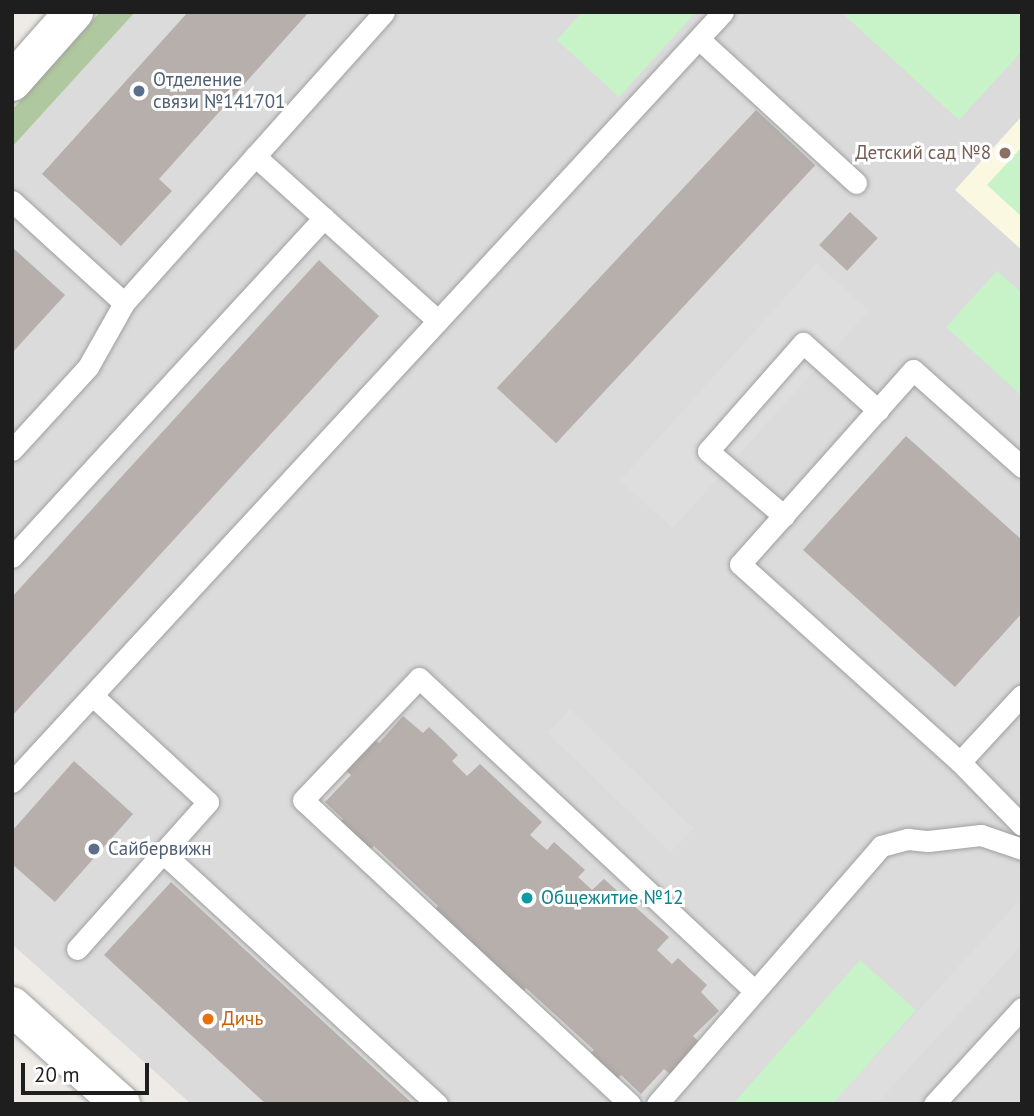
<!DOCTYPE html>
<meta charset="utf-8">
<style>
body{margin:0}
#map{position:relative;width:1034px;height:1116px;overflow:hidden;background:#eeeae5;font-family:"PT Sans",sans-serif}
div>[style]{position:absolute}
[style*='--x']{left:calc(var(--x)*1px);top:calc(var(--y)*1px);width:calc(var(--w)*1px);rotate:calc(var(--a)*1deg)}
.residential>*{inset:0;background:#dcdbdb}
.education>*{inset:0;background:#fbf8e1}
.forest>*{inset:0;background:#afc89f}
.park>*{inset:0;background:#c8f2c7}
.parking>*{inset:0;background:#dedede;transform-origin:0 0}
.building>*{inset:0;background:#b6afab;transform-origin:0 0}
.roads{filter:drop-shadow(0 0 2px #9f9f9f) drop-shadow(0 0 2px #9f9f9f)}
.service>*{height:21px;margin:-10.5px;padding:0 10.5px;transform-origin:10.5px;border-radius:10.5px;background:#fff}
.tertiary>*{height:38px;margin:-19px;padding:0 19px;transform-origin:19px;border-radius:19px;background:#fff}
.dots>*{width:19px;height:19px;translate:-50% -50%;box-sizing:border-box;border:4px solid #fff;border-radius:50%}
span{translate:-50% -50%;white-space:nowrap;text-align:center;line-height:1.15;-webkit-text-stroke:6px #fff;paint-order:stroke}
.service-label{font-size:19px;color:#4e5e75}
.left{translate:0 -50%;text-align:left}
.education-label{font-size:19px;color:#785e54}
.right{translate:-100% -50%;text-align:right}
.culture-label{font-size:19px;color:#0d838f}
.food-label{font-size:19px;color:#c56008}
.frame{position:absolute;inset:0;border:14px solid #1e1e1e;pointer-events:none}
.scale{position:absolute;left:21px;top:1063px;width:128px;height:32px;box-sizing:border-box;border:4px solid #1e1e1e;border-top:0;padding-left:9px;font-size:21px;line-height:24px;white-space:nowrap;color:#1e1e1e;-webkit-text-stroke:5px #fff;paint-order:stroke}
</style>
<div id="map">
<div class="residential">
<i style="clip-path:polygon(87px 12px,1022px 12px,1022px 1104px,191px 1104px,12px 944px,12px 95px)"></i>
</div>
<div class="education">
<i style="clip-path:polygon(1022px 116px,1022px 250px,955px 190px)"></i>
</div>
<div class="forest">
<i style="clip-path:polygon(100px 12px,135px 12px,12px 147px,12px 110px)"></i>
</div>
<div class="park">
<i style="clip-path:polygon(582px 12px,696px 12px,619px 97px,557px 40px)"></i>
<i style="clip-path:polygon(841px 12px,1022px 12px,1022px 51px,959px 120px)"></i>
<i style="clip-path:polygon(1022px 147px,1022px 217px,987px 185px)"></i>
<i style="clip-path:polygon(997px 271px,1022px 293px,1022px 396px,946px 327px)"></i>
<i style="clip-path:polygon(860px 960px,916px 1010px,833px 1104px,733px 1104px)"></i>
</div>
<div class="parking">
<i style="left:816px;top:263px;width:71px;height:293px;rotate:42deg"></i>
<i style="left:570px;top:709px;width:172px;height:33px;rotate:44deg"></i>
<i style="clip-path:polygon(1018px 902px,1022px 905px,1022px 945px,876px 1104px,832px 1104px)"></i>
</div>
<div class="building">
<i style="clip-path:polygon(188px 12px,309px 12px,159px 179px,172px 191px,121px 246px,42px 174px)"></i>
<i style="left:756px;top:110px;width:81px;height:380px;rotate:43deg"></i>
<i style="left:850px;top:212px;width:38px;height:45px;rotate:43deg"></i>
<i style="clip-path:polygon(12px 247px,65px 295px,12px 353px)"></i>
<i style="clip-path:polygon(319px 260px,379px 316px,12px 716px,12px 597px)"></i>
<i style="clip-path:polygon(906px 436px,1022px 540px,1022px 613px,955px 687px,803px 550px)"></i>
<i style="clip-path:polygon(403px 716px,423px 733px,429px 727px,444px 741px,458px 755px,452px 761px,467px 776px,480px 764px,542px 822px,530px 835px,547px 850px,554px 842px,585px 870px,578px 877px,592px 890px,604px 879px,669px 937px,657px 950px,672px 964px,678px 958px,707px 985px,701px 992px,719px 1011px,693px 1036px,699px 1042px,670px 1074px,664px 1069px,641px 1094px,621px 1075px,615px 1082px,587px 1057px,594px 1050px,526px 988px,519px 995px,431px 913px,438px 906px,374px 846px,366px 854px,337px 826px,343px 819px,325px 802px,351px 775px,344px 769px,372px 737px,379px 743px)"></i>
<i style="clip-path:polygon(74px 761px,133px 814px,55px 902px,12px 864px,12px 831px)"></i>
<i style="clip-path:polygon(171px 882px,205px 913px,413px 1104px,266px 1104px,104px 955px)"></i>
</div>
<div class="roads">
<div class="service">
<i style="--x:699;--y:39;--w:213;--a:42.5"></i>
<i style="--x:255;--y:156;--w:246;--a:42"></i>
<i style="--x:12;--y:201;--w:151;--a:42.3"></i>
<i style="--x:12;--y:450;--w:113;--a:-47.5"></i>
<i style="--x:88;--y:367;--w:73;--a:-60.6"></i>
<i style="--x:124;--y:303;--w:390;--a:-48.2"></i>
<i style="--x:1022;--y:467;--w:146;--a:-138.3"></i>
<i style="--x:913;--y:370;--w:260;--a:131.7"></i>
<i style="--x:740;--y:564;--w:296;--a:42"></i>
<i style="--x:960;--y:762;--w:88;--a:45.5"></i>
<i style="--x:784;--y:516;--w:100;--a:-139.5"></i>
<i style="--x:708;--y:451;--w:144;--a:-48.7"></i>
<i style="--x:803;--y:343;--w:101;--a:41.8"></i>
<i style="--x:12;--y:557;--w:461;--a:-47.4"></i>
<i style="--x:960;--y:762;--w:91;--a:-47.2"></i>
<i style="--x:12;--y:782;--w:1048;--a:-47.28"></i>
<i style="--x:163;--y:853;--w:372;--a:42.5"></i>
<i style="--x:77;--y:949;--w:197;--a:-48.3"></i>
<i style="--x:208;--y:802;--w:156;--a:-137.3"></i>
<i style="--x:630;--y:1104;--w:446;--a:-137.1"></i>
<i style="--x:303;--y:800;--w:168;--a:-46.4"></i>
<i style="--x:419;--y:678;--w:458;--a:43"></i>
<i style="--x:657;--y:1104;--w:342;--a:-49"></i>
<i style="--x:881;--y:846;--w:28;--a:-15"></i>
<i style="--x:908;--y:839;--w:20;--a:6"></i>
<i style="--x:928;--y:841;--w:53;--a:-6.5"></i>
<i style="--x:981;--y:835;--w:43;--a:18.9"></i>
<i style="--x:934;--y:1104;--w:130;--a:-47.5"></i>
</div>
<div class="tertiary">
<i style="--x:12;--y:82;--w:94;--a:-48.5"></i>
<i style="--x:12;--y:1006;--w:147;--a:42"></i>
</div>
</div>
<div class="dots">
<i style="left:139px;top:91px;background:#5c6f8a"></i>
<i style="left:1005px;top:153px;background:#8d6e63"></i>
<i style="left:94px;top:849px;background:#5c6f8a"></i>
<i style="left:527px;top:898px;background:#0f9aa8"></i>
<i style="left:208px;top:1019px;background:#e8710a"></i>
</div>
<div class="service-label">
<span class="left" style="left:153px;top:91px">Отделение<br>связи №141701</span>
<span class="left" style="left:108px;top:849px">Сайбервижн</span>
</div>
<div class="education-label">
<span class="right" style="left:991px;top:153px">Детский сад №8</span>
</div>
<div class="culture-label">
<span class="left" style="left:541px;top:898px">Общежитие №12</span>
</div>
<div class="food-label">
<span class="left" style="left:222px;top:1019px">Дичь</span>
</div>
<div class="frame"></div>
<div class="scale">20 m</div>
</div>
